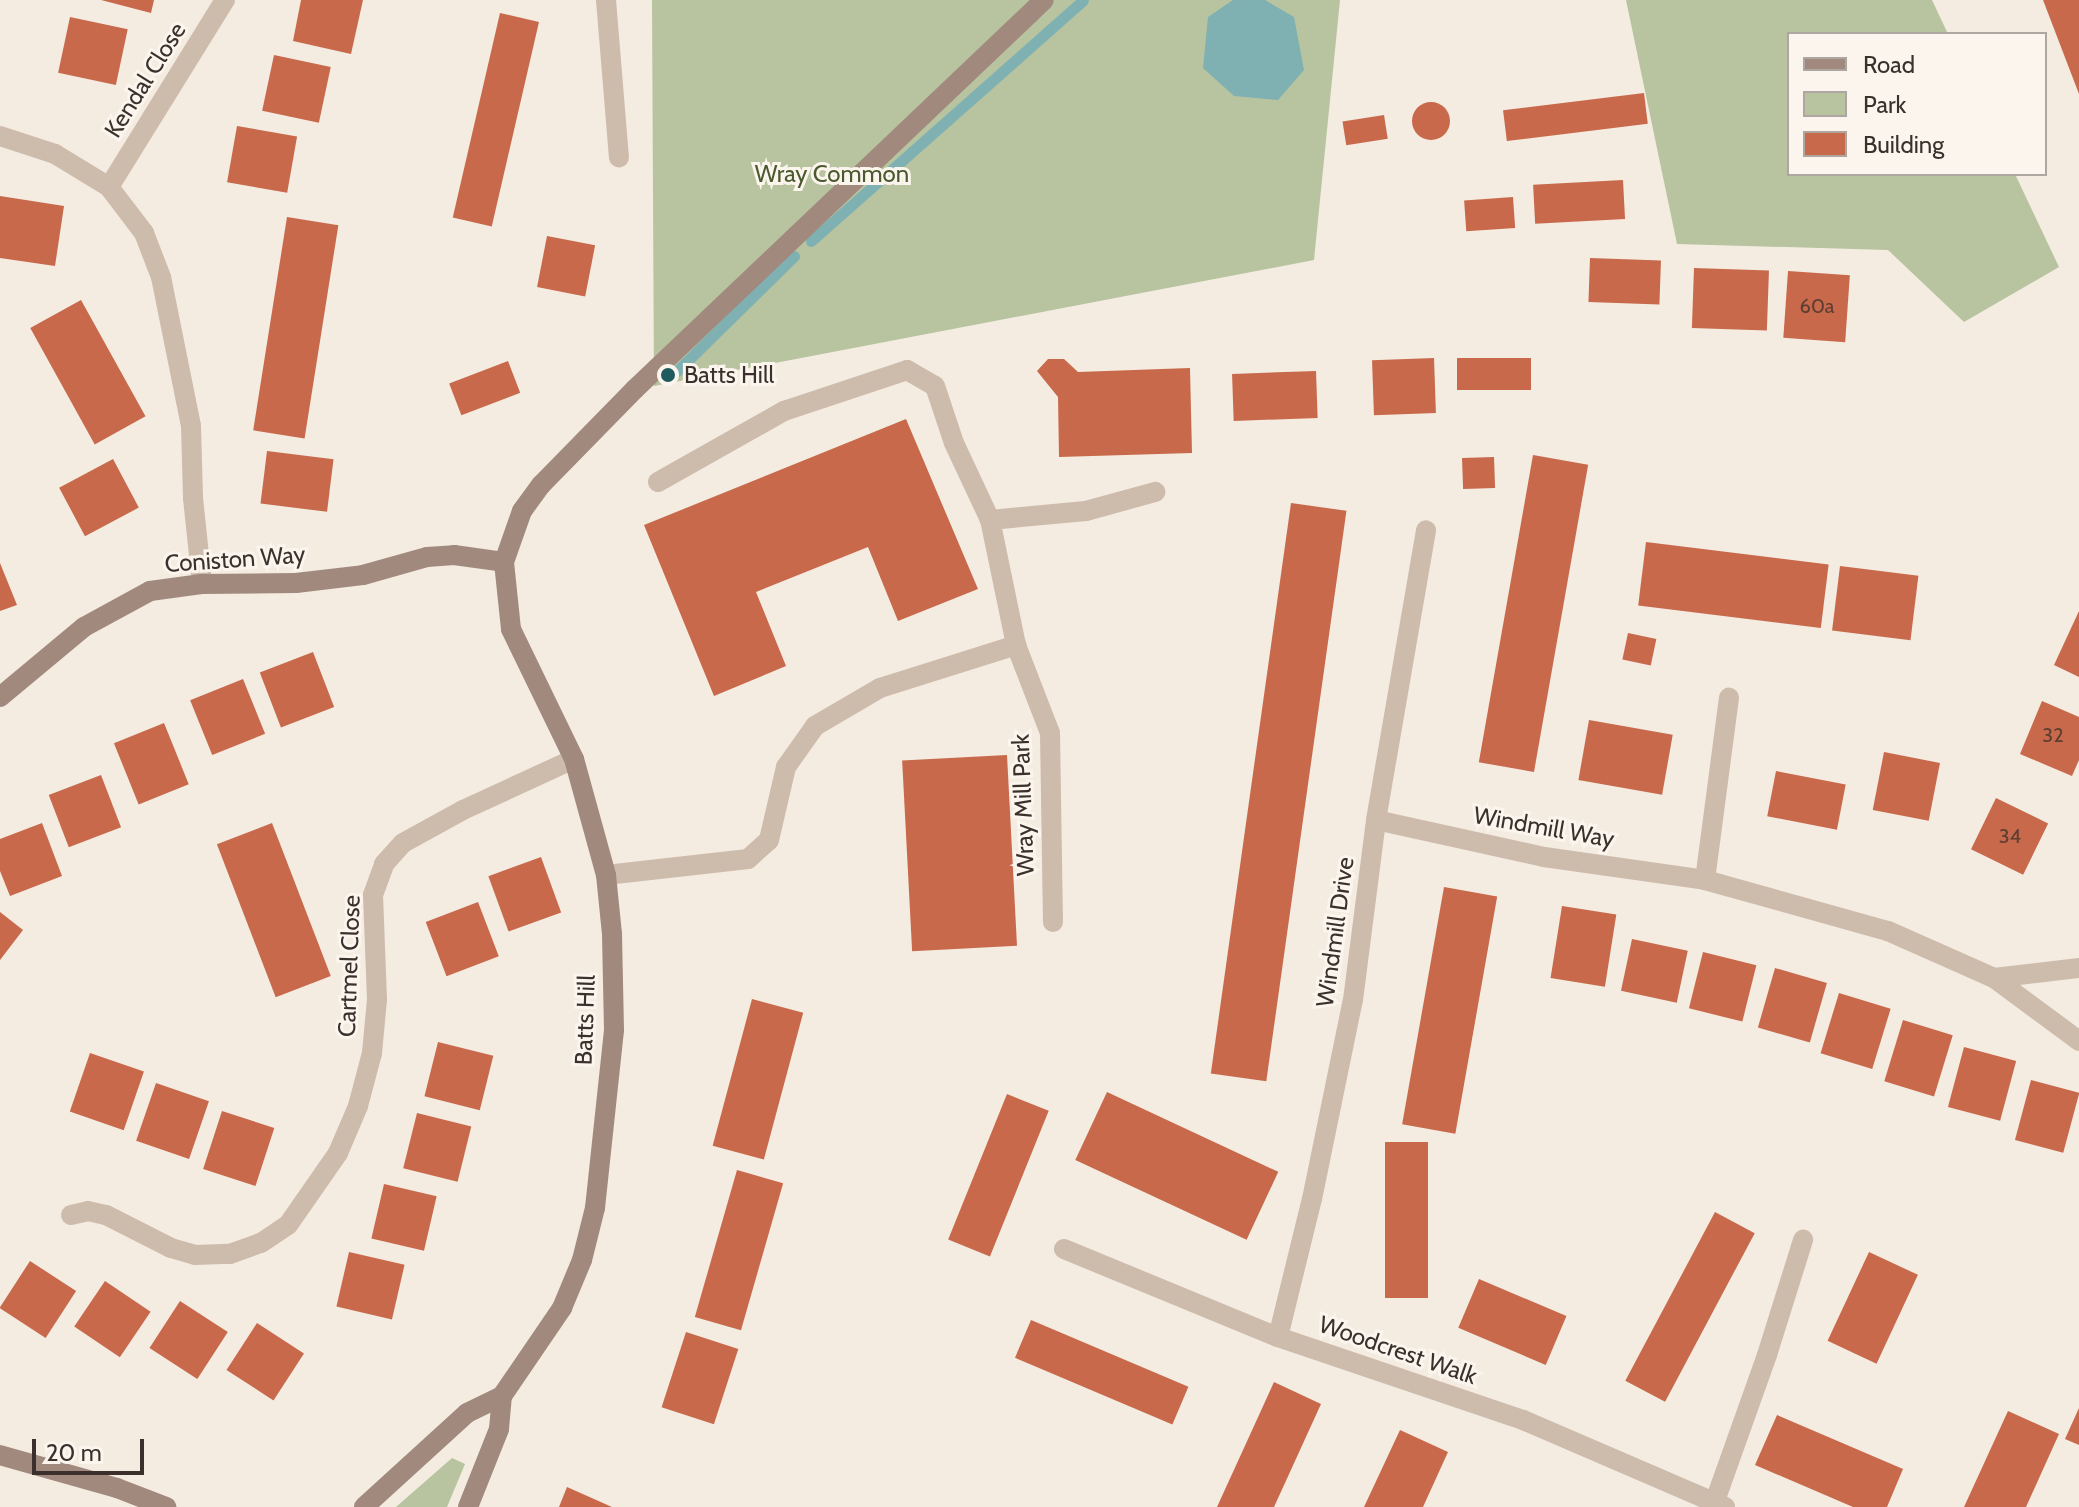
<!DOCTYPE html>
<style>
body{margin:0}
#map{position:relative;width:2079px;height:1507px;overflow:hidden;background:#f4ebe1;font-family:Cabin,sans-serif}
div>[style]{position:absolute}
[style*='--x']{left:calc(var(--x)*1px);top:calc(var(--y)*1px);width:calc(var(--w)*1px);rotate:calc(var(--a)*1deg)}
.green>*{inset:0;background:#b8c4a0}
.water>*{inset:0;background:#7fb0b2}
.stream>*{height:11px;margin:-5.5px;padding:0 5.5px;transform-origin:5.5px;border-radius:5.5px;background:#7fb0b2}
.building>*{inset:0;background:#c8694b;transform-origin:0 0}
.round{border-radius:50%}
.street>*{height:20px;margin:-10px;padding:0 10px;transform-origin:10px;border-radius:10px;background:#cdbbac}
.secondary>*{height:20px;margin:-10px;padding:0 10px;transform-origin:10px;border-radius:10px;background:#a18a7d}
.dots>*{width:22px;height:22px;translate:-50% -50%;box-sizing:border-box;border:4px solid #fbf5ee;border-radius:50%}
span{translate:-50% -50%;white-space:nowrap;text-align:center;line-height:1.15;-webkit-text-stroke:6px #fbf5ee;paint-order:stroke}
.number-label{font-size:20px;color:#5e3e33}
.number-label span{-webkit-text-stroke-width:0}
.street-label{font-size:24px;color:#3b302b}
.park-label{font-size:24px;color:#4a5a2e}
.poi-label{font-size:24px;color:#3b302b}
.left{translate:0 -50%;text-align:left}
.legend{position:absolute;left:1787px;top:32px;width:260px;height:144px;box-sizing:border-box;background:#fbf5ee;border:2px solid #aea6a0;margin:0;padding:10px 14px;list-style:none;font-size:24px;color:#3b302b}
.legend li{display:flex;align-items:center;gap:16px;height:40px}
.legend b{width:40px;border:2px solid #aea6a0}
.scale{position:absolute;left:32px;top:1439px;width:112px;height:36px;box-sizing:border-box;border:4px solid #3b302b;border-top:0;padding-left:10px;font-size:24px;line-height:28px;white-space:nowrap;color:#3b302b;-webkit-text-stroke:6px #fbf5ee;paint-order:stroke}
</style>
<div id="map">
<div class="green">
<i style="clip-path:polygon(652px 0,1340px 0,1314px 260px,654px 386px)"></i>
<i style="clip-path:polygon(1626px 0,1932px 0,1948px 34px,1789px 34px,1789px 174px,2015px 174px,2059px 267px,1964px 322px,1888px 250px,1677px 244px)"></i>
<i style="clip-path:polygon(452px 1458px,465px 1464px,447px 1507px,396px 1507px)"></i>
</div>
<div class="water">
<i style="clip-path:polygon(1233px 0,1265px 0,1294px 17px,1304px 70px,1278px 100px,1234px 96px,1203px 68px,1208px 17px)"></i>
</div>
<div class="stream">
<i style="--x:811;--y:241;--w:363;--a:-41.5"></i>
<i style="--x:677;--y:371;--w:164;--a:-44.5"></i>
</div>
<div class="building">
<i style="clip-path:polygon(101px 0,154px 0,151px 13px)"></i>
<i style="clip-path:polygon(301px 0,363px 0,351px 54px,293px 41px)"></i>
<i style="clip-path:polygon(2043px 0,2079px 0,2079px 94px)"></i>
<i style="left:500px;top:13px;width:40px;height:210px;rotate:13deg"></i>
<i style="left:70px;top:17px;width:59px;height:57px;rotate:12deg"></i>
<i style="left:274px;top:55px;width:58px;height:57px;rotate:12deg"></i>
<i style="left:1644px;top:93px;width:31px;height:142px;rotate:83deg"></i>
<i class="round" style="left:1412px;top:102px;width:38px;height:38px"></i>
<i style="left:1384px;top:115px;width:24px;height:42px;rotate:81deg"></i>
<i style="left:237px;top:126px;width:61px;height:57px;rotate:10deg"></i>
<i style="left:1623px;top:180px;width:39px;height:90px;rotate:87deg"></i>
<i style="clip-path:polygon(0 196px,64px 206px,55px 266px,0 258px)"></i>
<i style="left:1513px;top:197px;width:31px;height:49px;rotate:86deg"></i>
<i style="left:287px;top:217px;width:52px;height:216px;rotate:9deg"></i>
<i style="left:547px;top:236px;width:49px;height:52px;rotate:11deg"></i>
<i style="left:1590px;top:258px;width:71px;height:44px;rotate:2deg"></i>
<i style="left:1694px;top:268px;width:75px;height:60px;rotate:2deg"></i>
<i style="left:1788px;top:271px;width:62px;height:67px;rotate:4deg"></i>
<i style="left:81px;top:300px;width:133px;height:58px;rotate:61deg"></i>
<i style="left:1434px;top:358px;width:55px;height:62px;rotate:88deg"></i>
<i style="left:1531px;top:358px;width:32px;height:74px;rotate:90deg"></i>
<i style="clip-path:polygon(1048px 359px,1064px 359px,1078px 372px,1190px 368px,1192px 453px,1059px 457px,1058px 397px,1037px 371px)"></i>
<i style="left:508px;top:361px;width:34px;height:63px;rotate:69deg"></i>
<i style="left:1316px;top:371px;width:47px;height:84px;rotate:88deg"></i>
<i style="clip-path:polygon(906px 419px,978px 589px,898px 621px,868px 547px,756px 592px,786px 666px,714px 696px,644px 525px)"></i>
<i style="left:267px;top:451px;width:67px;height:53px;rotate:7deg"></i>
<i style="left:1533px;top:455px;width:56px;height:312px;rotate:10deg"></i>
<i style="left:1494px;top:457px;width:31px;height:32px;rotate:88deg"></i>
<i style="left:113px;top:459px;width:55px;height:61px;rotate:62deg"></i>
<i style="left:1291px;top:503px;width:56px;height:576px;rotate:8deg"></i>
<i style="left:1646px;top:542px;width:184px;height:64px;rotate:7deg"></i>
<i style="clip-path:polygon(0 563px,17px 605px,0 611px)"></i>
<i style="left:1840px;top:566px;width:79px;height:65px;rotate:7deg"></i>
<i style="clip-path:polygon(2079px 611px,2079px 677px,2054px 665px)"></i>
<i style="left:1628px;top:633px;width:29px;height:27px;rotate:12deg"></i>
<i style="left:313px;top:652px;width:59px;height:57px;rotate:69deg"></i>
<i style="left:243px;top:679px;width:59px;height:57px;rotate:68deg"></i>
<i style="clip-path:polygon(2042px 701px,2079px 717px,2079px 760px,2072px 776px,2020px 754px)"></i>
<i style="left:1589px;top:720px;width:85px;height:61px;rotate:10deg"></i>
<i style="left:164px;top:723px;width:66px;height:54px;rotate:68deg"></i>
<i style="left:1884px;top:752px;width:57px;height:59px;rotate:11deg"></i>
<i style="left:1007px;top:755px;width:191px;height:105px;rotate:87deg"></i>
<i style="left:1776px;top:771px;width:71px;height:46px;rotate:11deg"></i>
<i style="left:101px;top:775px;width:56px;height:56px;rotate:69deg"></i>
<i style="left:1996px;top:798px;width:58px;height:57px;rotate:26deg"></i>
<i style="clip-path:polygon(42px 823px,62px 876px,10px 896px,0 871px,0 839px)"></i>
<i style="left:272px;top:823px;width:164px;height:59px;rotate:69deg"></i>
<i style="left:541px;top:857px;width:59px;height:56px;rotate:70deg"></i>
<i style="left:1444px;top:887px;width:54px;height:241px;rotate:10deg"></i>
<i style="left:478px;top:902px;width:58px;height:56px;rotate:69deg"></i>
<i style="left:1562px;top:906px;width:55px;height:73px;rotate:9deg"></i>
<i style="clip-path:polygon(0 912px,23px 930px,0 960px)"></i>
<i style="left:1632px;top:939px;width:57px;height:53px;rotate:12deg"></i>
<i style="left:1703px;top:952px;width:55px;height:58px;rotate:14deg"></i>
<i style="left:1775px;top:968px;width:54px;height:62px;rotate:16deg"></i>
<i style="left:1839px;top:993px;width:54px;height:63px;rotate:17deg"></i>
<i style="left:752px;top:999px;width:53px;height:152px;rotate:15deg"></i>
<i style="left:1903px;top:1020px;width:52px;height:64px;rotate:17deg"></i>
<i style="left:438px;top:1042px;width:57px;height:56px;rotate:14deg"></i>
<i style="left:1964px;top:1047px;width:54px;height:62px;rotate:15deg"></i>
<i style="left:90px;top:1053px;width:57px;height:62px;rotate:19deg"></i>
<i style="left:2031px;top:1080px;width:50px;height:62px;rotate:15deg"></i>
<i style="left:156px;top:1083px;width:56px;height:61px;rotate:19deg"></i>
<i style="left:1107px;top:1092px;width:189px;height:75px;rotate:25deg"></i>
<i style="left:1007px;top:1094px;width:45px;height:157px;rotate:22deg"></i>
<i style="left:222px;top:1111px;width:55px;height:61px;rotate:18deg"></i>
<i style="left:417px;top:1113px;width:56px;height:57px;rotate:14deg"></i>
<i style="left:1385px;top:1142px;width:43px;height:156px"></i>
<i style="left:737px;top:1170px;width:48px;height:153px;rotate:16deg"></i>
<i style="left:384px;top:1184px;width:54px;height:56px;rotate:13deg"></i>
<i style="left:1715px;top:1212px;width:45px;height:191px;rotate:28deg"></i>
<i style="left:349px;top:1252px;width:57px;height:56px;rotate:13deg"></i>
<i style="left:1869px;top:1252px;width:54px;height:98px;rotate:25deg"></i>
<i style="left:30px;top:1261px;width:55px;height:56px;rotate:33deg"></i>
<i style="left:1479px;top:1279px;width:95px;height:53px;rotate:23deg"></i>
<i style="left:105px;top:1281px;width:55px;height:55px;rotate:34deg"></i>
<i style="left:180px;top:1301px;width:57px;height:56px;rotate:33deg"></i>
<i style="left:1031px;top:1320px;width:171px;height:41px;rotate:23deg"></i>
<i style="left:257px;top:1323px;width:56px;height:56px;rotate:33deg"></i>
<i style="left:686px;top:1332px;width:55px;height:79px;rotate:18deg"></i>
<i style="clip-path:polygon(1274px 1382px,1321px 1404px,1274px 1507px,1217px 1507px)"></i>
<i style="clip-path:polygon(2079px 1408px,2079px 1445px,2065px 1439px)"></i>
<i style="clip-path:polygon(2008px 1411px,2059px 1434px,2026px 1507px,1964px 1507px)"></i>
<i style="clip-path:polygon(1777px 1415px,1903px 1469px,1887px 1507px,1853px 1507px,1755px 1465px)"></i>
<i style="clip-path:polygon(1400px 1430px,1448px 1452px,1423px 1507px,1364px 1507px)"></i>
<i style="clip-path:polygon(567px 1487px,612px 1507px,559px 1507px)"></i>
</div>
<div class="street">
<i style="--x:606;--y:0;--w:158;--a:85.3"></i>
<i style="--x:0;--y:136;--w:58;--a:18.1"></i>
<i style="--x:55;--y:154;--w:63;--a:31.4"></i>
<i style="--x:109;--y:187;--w:58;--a:52.7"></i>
<i style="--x:144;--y:233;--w:47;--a:68.9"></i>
<i style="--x:161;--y:277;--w:152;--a:78.6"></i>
<i style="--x:191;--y:426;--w:72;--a:88.4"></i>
<i style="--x:193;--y:498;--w:86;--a:84"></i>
<i style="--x:109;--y:187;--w:220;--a:-58.2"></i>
<i style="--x:658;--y:482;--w:145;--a:-29.4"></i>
<i style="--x:784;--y:411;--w:130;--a:-18.4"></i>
<i style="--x:907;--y:370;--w:32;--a:30"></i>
<i style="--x:935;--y:386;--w:60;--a:71.6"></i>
<i style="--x:954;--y:443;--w:85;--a:64.9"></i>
<i style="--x:990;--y:520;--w:96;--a:-5.4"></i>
<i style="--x:1086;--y:511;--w:72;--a:-15.4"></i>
<i style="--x:1016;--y:645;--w:94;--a:68.9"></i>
<i style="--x:1050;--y:733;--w:189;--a:89.1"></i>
<i style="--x:1376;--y:820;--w:172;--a:12.4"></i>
<i style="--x:1544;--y:857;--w:163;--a:8.1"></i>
<i style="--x:1705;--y:880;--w:190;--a:15.6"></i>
<i style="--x:1888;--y:931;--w:116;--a:23.9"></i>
<i style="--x:1994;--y:978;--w:86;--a:-6.7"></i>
<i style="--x:606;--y:875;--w:143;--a:-6.4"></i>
<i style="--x:748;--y:859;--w:28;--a:-42"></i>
<i style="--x:769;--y:840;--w:75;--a:-76.9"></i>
<i style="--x:786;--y:767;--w:50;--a:-54.7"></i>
<i style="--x:815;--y:726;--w:75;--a:-30.3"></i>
<i style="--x:880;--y:688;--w:143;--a:-17.5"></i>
<i style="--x:1016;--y:645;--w:128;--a:-101.7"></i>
<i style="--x:1705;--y:880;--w:184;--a:-82.5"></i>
<i style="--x:1994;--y:978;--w:106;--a:36.5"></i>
<i style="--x:71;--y:1215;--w:17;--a:-13"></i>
<i style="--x:88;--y:1211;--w:18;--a:13"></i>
<i style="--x:106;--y:1215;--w:73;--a:26.9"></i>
<i style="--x:171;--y:1248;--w:25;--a:16"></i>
<i style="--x:195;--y:1255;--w:35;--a:-2"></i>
<i style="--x:230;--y:1254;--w:33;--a:-20"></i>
<i style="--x:261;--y:1243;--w:32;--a:-34"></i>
<i style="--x:288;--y:1225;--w:88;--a:-55.2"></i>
<i style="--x:338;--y:1153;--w:51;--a:-66.9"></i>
<i style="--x:358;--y:1106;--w:55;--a:-75.2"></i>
<i style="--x:372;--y:1053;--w:54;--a:-84.7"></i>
<i style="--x:377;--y:999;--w:104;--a:-92.2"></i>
<i style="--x:373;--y:895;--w:33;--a:-70"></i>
<i style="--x:384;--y:864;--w:28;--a:-48"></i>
<i style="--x:403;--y:843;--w:68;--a:-28.8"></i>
<i style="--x:463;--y:810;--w:122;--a:-24.7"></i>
<i style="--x:1064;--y:1249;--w:231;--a:22.4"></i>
<i style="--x:1278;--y:1337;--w:259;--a:18.7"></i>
<i style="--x:1523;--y:1420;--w:220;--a:23.3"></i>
<i style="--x:1278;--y:1337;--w:142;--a:-76.2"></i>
<i style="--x:1312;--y:1199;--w:203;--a:-78.4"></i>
<i style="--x:1353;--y:1000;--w:181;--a:-82.7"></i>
<i style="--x:1376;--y:820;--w:294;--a:-80.2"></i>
<i style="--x:1715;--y:1501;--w:155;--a:-70.4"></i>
<i style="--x:1767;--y:1355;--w:121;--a:-72.6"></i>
</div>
<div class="secondary">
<i style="--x:0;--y:697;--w:109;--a:-39.8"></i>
<i style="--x:84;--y:627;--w:75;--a:-28.6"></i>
<i style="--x:150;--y:591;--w:52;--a:-7.7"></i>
<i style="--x:202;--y:584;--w:94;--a:-0.6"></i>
<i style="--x:296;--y:583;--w:67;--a:-6.8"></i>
<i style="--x:363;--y:575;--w:66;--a:-15.7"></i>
<i style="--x:427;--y:557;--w:27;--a:-4"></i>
<i style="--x:454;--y:555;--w:50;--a:8"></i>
<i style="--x:0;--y:1455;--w:122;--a:15.8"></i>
<i style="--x:117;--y:1488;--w:53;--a:21.2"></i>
<i style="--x:364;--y:1507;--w:139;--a:-42.4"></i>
<i style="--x:467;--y:1413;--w:39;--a:-26"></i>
<i style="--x:502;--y:1396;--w:107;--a:-55.7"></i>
<i style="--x:562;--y:1308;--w:52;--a:-67.4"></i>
<i style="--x:582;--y:1260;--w:54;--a:-76"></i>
<i style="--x:595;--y:1208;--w:179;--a:-83.9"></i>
<i style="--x:614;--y:1030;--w:96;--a:-91.2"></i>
<i style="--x:612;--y:934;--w:59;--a:-95.8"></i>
<i style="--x:606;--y:875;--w:120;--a:-105.4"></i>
<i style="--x:574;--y:759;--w:144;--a:-115.9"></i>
<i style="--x:511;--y:629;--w:67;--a:-96"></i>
<i style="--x:504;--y:562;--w:54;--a:-70.6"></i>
<i style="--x:522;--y:511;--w:32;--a:-54"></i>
<i style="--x:541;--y:485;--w:134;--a:-45.6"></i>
<i style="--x:635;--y:389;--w:564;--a:-43.56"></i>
<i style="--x:468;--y:1507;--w:84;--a:-68.3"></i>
<i style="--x:499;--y:1429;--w:33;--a:-85"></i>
</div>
<div class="dots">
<i style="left:668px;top:375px;background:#1f5a5e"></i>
</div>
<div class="number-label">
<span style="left:1817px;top:306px">60a</span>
<span style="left:2053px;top:735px">32</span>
<span style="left:2010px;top:836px">34</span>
</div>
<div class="street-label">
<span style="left:145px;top:80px;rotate:-58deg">Kendal Close</span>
<span style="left:235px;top:559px;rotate:-4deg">Coniston Way</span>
<span style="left:1023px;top:805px;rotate:-92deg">Wray Mill Park</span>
<span style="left:1544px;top:827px;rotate:10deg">Windmill Way</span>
<span style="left:1335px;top:932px;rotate:-82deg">Windmill Drive</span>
<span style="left:349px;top:966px;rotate:-88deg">Cartmel Close</span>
<span style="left:585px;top:1020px;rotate:-88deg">Batts Hill</span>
<span style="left:1398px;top:1350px;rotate:19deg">Woodcrest Walk</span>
</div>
<div class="park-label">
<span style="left:832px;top:174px">Wray Common</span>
</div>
<div class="poi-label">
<span class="left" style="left:684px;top:375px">Batts Hill</span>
</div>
<ul class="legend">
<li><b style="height:10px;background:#a18a7d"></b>Road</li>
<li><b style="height:22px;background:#b8c4a0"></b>Park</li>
<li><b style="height:22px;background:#c8694b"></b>Building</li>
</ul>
<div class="scale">20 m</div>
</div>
